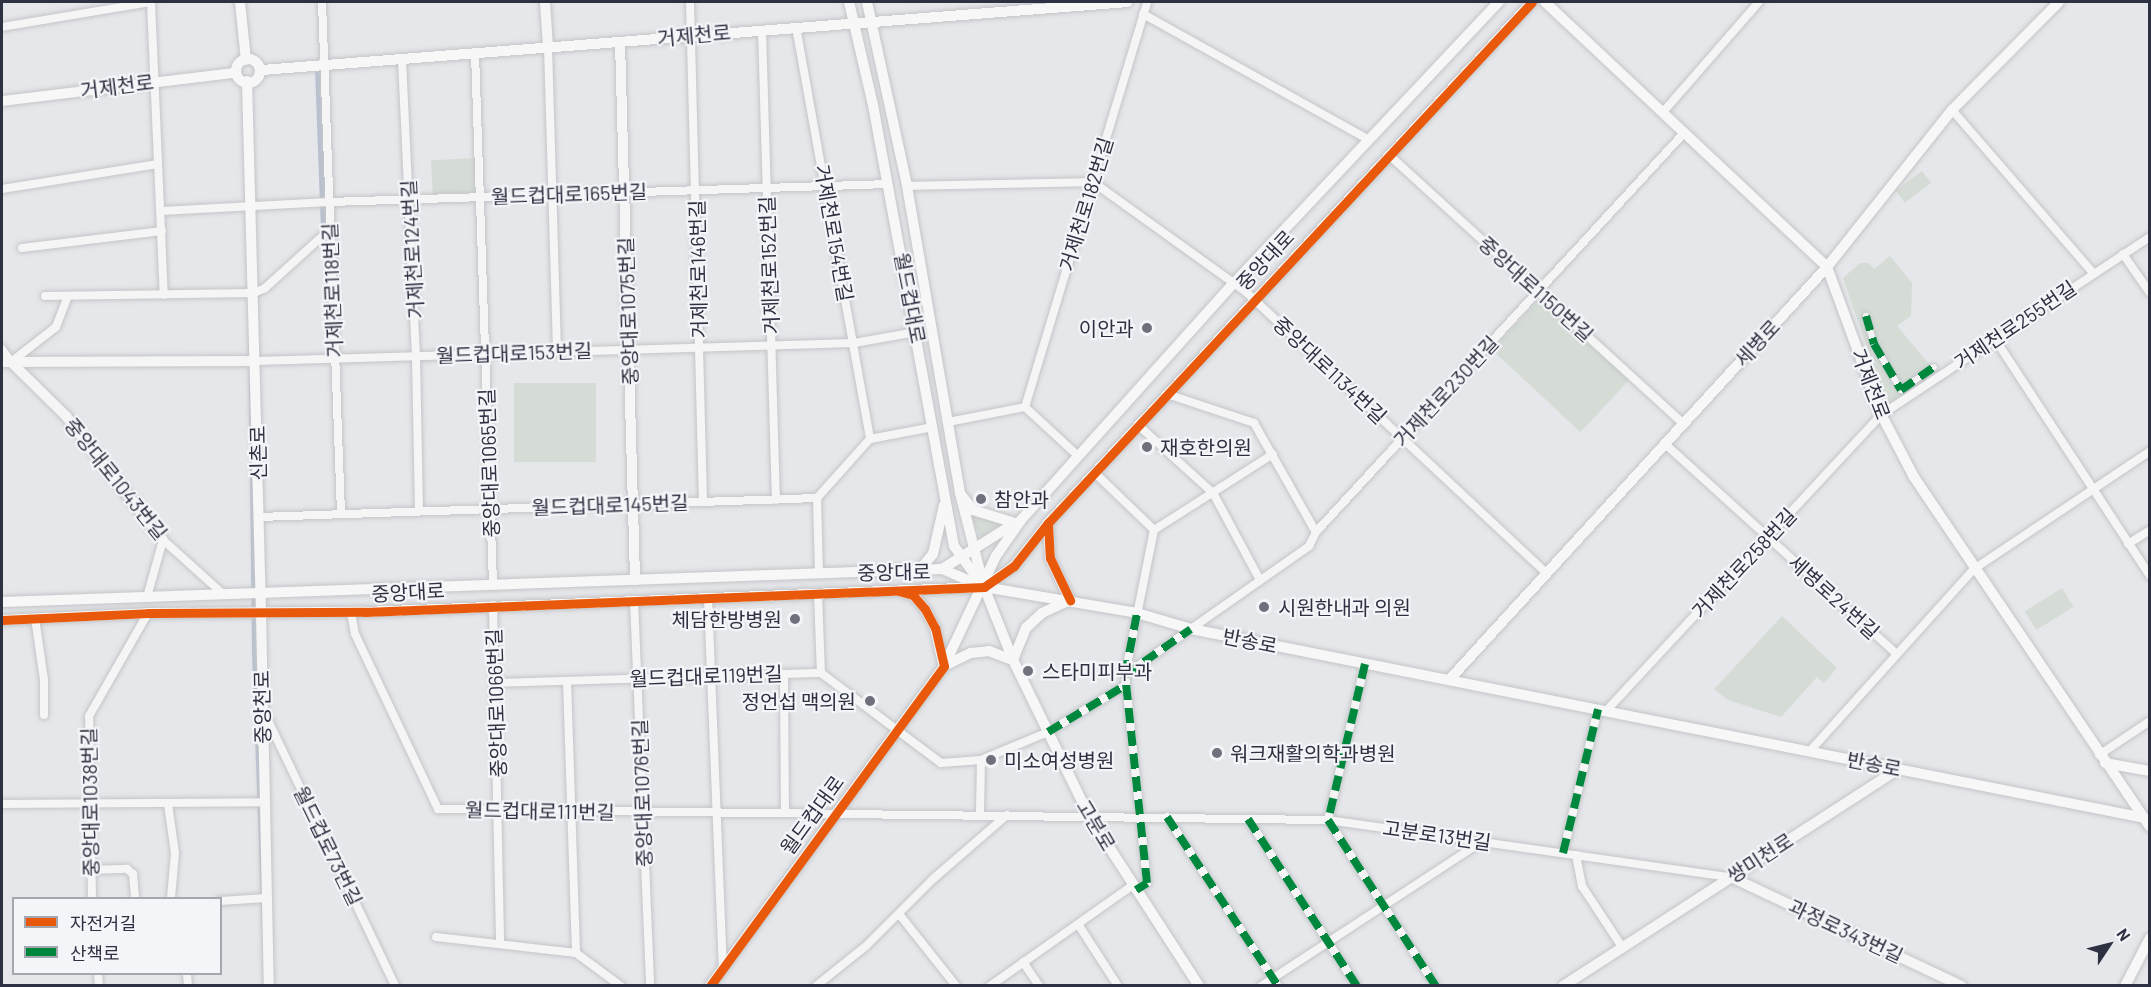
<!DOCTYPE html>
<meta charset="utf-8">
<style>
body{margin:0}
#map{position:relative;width:2151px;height:987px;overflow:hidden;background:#e5e7ea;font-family:Barlow,"Noto Sans KR",sans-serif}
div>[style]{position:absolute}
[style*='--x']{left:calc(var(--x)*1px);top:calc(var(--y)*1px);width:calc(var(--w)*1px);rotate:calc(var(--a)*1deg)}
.green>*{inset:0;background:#d5dcd6;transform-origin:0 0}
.water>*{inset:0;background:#b8c0d1}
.roads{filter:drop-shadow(0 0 2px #c4c5c8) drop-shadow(0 0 2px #c4c5c8)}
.pedestrian>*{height:6px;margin:-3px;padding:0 3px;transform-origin:3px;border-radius:3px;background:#f5f5f6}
.minor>*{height:8px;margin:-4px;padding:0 4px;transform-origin:4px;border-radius:4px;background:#f5f5f6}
.tertiary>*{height:10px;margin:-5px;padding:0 5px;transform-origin:5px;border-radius:5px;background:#f5f5f6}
.secondary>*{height:10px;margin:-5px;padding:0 5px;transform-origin:5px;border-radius:5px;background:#f7f7f8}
.secondary>.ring{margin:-5px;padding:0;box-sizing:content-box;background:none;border:10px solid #f7f7f8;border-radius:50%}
.quiet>*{height:8px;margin-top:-4px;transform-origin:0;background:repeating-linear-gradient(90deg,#00873e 0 15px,transparent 0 23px)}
.cycleway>*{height:9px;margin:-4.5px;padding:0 4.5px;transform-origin:4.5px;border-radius:4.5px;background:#e8590c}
.dots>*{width:16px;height:16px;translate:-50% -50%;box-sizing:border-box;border:3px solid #f4f5f8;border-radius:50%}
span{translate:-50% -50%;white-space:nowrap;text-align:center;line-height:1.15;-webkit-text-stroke:4.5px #f4f5f8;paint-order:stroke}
.street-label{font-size:20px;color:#2e3141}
.poi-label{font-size:20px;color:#2e3141}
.right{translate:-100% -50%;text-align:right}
.left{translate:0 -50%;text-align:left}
.frame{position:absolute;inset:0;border:3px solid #2e3141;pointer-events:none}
.legend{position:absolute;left:12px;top:897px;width:210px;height:78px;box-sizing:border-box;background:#f4f5f8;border:2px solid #a5a7af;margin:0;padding:8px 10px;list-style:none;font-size:18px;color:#2e3141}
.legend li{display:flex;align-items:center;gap:12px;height:30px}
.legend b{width:30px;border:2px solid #a5a7af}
.north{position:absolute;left:2079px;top:915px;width:60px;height:60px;-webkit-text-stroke:4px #f4f5f8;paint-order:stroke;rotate:55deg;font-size:16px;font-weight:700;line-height:24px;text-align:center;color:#2e3141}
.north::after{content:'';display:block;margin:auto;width:21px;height:27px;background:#2e3141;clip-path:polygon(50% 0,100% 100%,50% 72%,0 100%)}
</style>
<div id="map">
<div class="green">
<i style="left:476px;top:158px;width:35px;height:45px;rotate:87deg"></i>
<i style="left:1922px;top:171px;width:15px;height:33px;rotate:53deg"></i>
<i style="clip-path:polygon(1890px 256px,1912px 283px,1911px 316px,1897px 326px,1936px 372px,1890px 403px,1886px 402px,1843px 278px,1860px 263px,1869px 263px,1874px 269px)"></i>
<i style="left:1541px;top:297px;width:121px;height:72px;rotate:43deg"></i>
<i style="left:596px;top:383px;width:79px;height:82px;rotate:90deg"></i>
<i style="clip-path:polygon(975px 515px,998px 523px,1000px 524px,981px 538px,972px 518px)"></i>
<i style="left:2062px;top:588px;width:22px;height:44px;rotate:58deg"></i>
<i style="clip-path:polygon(1782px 616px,1837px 668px,1824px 683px,1817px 677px,1781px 717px,1728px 700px,1714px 689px)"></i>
</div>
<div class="water">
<i style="clip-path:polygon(315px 68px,326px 68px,333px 228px,258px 298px,274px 986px,264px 985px,252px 650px,248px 302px,321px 231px)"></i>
</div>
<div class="roads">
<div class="pedestrian">
<i style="--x:1866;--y:316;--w:29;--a:74"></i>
<i style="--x:1874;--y:344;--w:53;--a:59.6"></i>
<i style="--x:1901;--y:390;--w:40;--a:-34.9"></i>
</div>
<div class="minor">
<i style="--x:151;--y:2;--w:293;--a:87.5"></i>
<i style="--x:322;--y:2;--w:512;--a:87.87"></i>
<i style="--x:690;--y:2;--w:500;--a:88.51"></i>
<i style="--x:1143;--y:14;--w:259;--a:29.1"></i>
<i style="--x:2;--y:27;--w:151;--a:-9.5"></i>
<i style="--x:796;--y:27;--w:419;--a:79.8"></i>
<i style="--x:762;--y:30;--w:470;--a:88.3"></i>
<i style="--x:548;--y:47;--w:305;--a:88.3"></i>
<i style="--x:475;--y:53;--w:531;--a:88.06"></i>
<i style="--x:402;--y:60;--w:296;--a:87.3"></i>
<i style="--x:416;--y:356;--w:155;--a:88.9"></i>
<i style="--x:1952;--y:110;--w:216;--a:49.1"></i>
<i style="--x:1663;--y:112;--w:146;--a:-48.9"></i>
<i style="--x:1389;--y:155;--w:398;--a:42.4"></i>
<i style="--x:907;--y:186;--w:186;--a:-1.2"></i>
<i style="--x:1093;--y:182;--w:188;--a:35.7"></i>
<i style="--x:1246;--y:292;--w:410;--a:43.1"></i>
<i style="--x:2;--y:189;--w:158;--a:-9.1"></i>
<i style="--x:161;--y:211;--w:168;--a:-3.1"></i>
<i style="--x:329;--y:202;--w:559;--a:-1.84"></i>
<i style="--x:22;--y:248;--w:141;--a:-6.9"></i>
<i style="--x:2123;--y:254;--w:47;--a:55.3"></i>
<i style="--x:45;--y:296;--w:209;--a:-0.8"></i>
<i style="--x:254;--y:293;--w:12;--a:-24"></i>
<i style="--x:265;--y:288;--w:88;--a:-42.2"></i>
<i style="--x:1995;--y:339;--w:283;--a:56.8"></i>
<i style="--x:2;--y:349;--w:16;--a:55"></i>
<i style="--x:11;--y:362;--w:57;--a:-37.9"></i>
<i style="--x:56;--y:327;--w:33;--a:-69"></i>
<i style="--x:256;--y:361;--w:598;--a:-1.72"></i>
<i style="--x:854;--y:343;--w:63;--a:-10.1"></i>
<i style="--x:1167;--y:394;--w:92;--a:18.4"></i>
<i style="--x:1254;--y:423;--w:125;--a:60.4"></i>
<i style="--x:1025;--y:407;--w:423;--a:-73.2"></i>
<i style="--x:948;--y:422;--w:78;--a:-11"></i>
<i style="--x:1025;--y:407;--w:71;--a:42.7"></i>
<i style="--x:1138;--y:425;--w:101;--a:42.2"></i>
<i style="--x:1213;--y:493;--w:99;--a:61.6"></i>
<i style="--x:1664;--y:443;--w:314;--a:42.2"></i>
<i style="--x:1095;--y:473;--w:82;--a:44"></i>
<i style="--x:817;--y:498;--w:76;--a:88.5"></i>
<i style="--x:259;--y:517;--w:558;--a:-1.95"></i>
<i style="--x:817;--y:498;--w:79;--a:-48.1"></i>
<i style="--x:870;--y:439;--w:64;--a:-10.8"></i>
<i style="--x:1154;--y:530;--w:141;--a:-32.6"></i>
<i style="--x:2128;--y:544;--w:26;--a:-32"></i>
<i style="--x:818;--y:593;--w:80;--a:87.9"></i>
<i style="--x:147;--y:597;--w:59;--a:-74.3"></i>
<i style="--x:163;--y:540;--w:81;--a:42"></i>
<i style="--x:708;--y:598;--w:370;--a:87.7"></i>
<i style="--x:634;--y:600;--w:386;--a:87.6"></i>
<i style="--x:493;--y:605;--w:339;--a:88.8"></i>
<i style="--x:351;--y:612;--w:22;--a:80"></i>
<i style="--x:355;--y:634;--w:194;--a:64.6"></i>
<i style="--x:438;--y:809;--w:890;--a:0.71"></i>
<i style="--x:1328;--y:820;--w:407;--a:8.1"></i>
<i style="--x:35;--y:618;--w:63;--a:81.7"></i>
<i style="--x:44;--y:680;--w:35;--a:90"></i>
<i style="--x:784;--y:674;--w:139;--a:89.6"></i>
<i style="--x:1125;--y:675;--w:225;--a:-35"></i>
<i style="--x:1309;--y:546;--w:16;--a:-63"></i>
<i style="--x:1316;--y:532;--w:544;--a:-47.31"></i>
<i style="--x:567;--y:681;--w:272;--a:88.1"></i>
<i style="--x:496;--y:683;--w:325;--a:-1.8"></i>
<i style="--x:821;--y:673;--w:150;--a:36.9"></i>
<i style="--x:941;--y:763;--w:40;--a:-4.3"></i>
<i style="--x:981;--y:760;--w:73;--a:-22.7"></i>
<i style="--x:1048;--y:732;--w:91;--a:-31.1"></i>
<i style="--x:1606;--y:711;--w:404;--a:-47.1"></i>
<i style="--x:1881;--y:415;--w:323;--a:-33.5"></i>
<i style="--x:264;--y:712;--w:304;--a:64.4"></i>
<i style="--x:1810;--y:751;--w:245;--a:-48"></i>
<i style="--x:1974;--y:569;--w:212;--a:-33.8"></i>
<i style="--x:2099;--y:755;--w:61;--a:-33.7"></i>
<i style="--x:2;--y:804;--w:263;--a:-0.4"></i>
<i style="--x:168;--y:804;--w:49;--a:81.9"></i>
<i style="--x:175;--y:853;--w:45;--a:95.1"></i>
<i style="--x:980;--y:815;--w:55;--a:-89"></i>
<i style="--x:1167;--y:817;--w:202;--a:56.7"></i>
<i style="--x:1248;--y:819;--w:199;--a:56.9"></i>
<i style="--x:1328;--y:820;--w:198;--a:57"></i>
<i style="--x:1328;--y:820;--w:160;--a:-76.7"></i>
<i style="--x:1563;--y:853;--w:148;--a:-76.3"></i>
<i style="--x:1576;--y:855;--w:32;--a:79"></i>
<i style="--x:1582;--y:886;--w:73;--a:56.7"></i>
<i style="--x:91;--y:870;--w:36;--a:-2"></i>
<i style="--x:127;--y:869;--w:8;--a:40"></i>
<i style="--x:133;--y:874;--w:24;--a:85"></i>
<i style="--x:1136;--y:890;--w:13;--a:-32"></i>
<i style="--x:1147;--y:883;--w:209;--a:-96"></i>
<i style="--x:1125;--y:675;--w:148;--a:-78.7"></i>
<i style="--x:92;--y:898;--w:182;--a:-90.9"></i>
<i style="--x:89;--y:716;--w:119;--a:-60.2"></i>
<i style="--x:220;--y:901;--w:47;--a:-3.7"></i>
<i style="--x:899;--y:914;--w:92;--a:51.6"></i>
<i style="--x:1078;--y:924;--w:74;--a:57.2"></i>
<i style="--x:436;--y:937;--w:141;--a:6.5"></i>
<i style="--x:576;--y:953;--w:56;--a:36.3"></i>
<i style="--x:1023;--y:962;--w:29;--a:56"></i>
<i style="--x:98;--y:974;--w:12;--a:85"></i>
<i style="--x:187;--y:974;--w:12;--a:85"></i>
<i style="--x:816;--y:986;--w:65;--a:-38.8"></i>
<i style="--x:867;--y:945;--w:93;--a:-45"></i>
<i style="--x:933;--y:879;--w:98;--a:-40.9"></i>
<i style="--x:990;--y:986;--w:175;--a:-35.2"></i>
<i style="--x:1261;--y:986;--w:263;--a:-33.2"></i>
</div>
<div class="tertiary">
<i style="--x:545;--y:2;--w:45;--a:86.2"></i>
<i style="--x:620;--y:42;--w:538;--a:88.4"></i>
<i style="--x:2;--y:362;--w:254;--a:-0.2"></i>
<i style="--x:11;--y:362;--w:77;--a:44.5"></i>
<i style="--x:66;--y:416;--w:157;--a:52"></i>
<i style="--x:261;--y:613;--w:373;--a:88.8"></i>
<i style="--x:1731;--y:877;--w:255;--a:25.3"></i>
<i style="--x:1563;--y:986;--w:399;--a:-32.9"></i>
</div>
<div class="secondary">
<i style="--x:240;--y:2;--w:58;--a:84.1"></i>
<i style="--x:849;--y:2;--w:106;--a:76.9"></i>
<i style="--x:873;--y:105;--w:448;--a:79.6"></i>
<i style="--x:954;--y:546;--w:44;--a:54.2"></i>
<i style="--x:867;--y:2;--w:188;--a:77.7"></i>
<i style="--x:907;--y:186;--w:312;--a:80.2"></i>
<i style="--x:960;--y:493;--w:97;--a:75.7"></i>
<i style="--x:984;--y:587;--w:79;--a:68.3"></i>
<i style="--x:1013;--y:660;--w:174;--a:64"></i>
<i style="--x:1089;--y:816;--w:202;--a:57.1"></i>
<i style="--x:1545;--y:2;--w:387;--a:43.2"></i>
<i style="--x:1827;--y:267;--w:157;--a:69.8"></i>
<i style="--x:1881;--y:414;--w:71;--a:62.4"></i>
<i style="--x:1914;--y:477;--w:422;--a:56"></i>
<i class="ring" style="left:236px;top:59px;width:14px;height:14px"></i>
<i style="--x:262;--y:70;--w:868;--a:-4.49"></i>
<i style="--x:247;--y:81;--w:532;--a:88.49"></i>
<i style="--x:2;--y:101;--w:233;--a:-6.9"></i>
<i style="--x:962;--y:496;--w:18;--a:52"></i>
<i style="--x:973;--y:510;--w:44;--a:17.2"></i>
<i style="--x:942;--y:569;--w:86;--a:-32.2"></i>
<i style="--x:919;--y:571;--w:22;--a:-51"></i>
<i style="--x:933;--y:554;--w:50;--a:-77.3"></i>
<i style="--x:902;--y:592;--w:11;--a:15"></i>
<i style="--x:913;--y:595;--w:18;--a:49"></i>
<i style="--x:925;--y:609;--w:21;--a:62"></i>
<i style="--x:935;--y:628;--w:39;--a:77"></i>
<i style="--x:2;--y:602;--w:941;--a:-2.01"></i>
<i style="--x:942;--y:569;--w:46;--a:23.2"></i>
<i style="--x:984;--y:587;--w:155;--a:9.6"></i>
<i style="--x:1137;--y:613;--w:56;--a:16.5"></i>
<i style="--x:1191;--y:629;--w:978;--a:11.21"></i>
<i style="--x:2;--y:620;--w:146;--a:-2.7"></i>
<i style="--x:148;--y:613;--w:217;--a:-0.3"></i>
<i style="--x:365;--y:612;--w:620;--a:-2.31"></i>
<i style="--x:984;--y:587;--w:37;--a:-35"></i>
<i style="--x:1014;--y:566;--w:55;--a:-51.7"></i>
<i style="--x:1048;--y:523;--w:711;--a:-47.11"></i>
<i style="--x:1013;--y:660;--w:35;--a:-68"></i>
<i style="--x:1026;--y:628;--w:22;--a:-43"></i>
<i style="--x:1042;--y:613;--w:31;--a:-25"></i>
<i style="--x:1070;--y:600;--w:47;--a:-115.5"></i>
<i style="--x:1050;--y:558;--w:35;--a:-93"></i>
<i style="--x:944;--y:666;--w:30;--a:-26"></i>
<i style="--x:971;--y:653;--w:18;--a:-6"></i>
<i style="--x:989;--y:651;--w:26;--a:21"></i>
<i style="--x:1449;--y:680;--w:560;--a:-47.53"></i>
<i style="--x:1827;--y:267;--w:201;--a:-51.5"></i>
<i style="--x:1952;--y:110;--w:152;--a:-45.3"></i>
<i style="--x:2105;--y:763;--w:46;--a:10.1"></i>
<i style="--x:710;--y:986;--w:396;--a:-53.8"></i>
<i style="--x:944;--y:666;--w:122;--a:-64.7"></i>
<i style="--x:996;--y:556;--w:44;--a:-55.2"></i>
<i style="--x:1021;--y:520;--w:319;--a:-48.1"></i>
<i style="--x:1234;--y:283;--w:386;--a:-46.7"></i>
<i style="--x:2125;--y:986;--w:54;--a:-62.5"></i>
</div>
</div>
<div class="quiet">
<i style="--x:1866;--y:316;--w:29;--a:74"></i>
<i style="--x:1874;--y:344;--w:53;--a:59.6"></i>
<i style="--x:1901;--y:390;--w:40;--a:-34.9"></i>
<i style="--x:1365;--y:664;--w:160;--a:103.3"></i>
<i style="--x:1328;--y:820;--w:198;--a:57"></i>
<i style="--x:1125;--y:675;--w:80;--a:-34.9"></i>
<i style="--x:1048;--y:732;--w:91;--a:-31.1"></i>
<i style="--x:1167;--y:817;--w:202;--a:56.7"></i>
<i style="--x:1248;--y:819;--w:199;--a:56.9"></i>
<i style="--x:1563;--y:853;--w:148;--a:-76.3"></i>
<i style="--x:1136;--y:890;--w:13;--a:-32"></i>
<i style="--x:1147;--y:883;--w:209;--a:-96"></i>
<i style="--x:1125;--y:675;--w:63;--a:-79"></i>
</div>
<div class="cycleway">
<i style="--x:1048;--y:523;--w:35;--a:87"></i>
<i style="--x:1050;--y:558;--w:47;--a:64.5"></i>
<i style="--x:2;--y:620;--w:146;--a:-2.7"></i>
<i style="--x:148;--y:613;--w:217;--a:-0.3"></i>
<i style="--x:365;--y:612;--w:620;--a:-2.31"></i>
<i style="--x:984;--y:587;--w:37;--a:-35"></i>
<i style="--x:1014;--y:566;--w:55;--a:-51.7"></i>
<i style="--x:1048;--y:523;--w:711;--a:-47.11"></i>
<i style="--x:710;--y:986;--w:396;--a:-53.8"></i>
<i style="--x:944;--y:666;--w:39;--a:-103"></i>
<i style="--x:935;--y:628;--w:21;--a:-118"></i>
<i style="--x:925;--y:609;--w:18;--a:-131"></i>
<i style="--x:913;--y:595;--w:15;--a:-164"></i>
</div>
<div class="dots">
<i style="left:1147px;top:328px;background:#6e717c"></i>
<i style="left:1147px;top:447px;background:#6e717c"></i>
<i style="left:981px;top:499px;background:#6e717c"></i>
<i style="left:1264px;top:607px;background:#6e717c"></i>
<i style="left:795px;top:619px;background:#6e717c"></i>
<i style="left:1028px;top:671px;background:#6e717c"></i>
<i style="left:870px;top:701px;background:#6e717c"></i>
<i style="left:1217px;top:753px;background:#6e717c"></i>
<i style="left:991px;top:760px;background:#6e717c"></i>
</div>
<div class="street-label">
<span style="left:694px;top:35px;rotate:-5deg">거제천로</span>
<span style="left:117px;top:86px;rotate:-7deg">거제천로</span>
<span style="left:569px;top:194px;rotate:-2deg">월드컵대로165번길</span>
<span style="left:1086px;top:204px;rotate:-73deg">거제천로182번길</span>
<span style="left:834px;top:233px;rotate:80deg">거제천로154번길</span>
<span style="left:412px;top:249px;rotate:-93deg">거제천로124번길</span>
<span style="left:1265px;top:260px;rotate:-47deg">중앙대로</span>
<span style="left:769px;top:265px;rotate:-92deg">거제천로152번길</span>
<span style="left:698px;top:269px;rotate:-91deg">거제천로146번길</span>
<span style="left:1536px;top:289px;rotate:42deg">중앙대로1150번길</span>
<span style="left:332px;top:290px;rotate:-92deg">거제천로118번길</span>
<span style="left:910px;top:298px;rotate:79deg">월드컵대로</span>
<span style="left:628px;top:311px;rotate:-92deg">중앙대로1075번길</span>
<span style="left:2015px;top:325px;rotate:-34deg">거제천로255번길</span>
<span style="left:1757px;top:343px;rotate:-47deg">세병로</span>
<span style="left:514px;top:353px;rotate:-2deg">월드컵대로153번길</span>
<span style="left:1330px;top:370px;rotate:43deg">중앙대로1134번길</span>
<span style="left:1871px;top:384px;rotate:69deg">거제천로</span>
<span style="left:1446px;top:391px;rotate:-47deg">거제천로230번길</span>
<span style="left:258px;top:453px;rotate:-91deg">신촌로</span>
<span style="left:489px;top:463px;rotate:-92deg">중앙대로1065번길</span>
<span style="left:116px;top:479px;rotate:51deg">중앙대로1043번길</span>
<span style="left:610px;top:505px;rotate:-2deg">월드컵대로145번길</span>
<span style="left:1744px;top:563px;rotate:-47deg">거제천로258번길</span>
<span style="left:894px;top:572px;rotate:-1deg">중앙대로</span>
<span style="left:408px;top:592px;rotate:-3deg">중앙대로</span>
<span style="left:1834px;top:597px;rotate:42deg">세병로24번길</span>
<span style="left:1250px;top:641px;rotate:11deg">반송로</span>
<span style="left:706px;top:676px;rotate:-2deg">월드컵대로119번길</span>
<span style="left:496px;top:703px;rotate:-92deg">중앙대로1066번길</span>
<span style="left:262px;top:707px;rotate:-91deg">중앙천로</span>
<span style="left:1874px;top:764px;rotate:11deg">반송로</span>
<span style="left:642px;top:793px;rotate:-92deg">중앙대로1076번길</span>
<span style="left:90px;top:802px;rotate:-91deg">중앙대로1038번길</span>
<span style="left:540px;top:811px;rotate:1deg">월드컵대로111번길</span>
<span style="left:812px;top:815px;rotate:-54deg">월드컵대로</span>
<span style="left:1096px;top:825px;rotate:59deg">고분로</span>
<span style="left:1437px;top:835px;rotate:8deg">고분로13번길</span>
<span style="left:328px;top:846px;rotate:64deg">월드컵로73번길</span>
<span style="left:1760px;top:858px;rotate:-33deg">쌍미천로</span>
<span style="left:1846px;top:931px;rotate:25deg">과정로343번길</span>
</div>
<div class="poi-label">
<span class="right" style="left:1134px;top:328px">이안과</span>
<span class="left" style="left:1160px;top:447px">재호한의원</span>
<span class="left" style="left:994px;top:499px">참안과</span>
<span class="left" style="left:1278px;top:607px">시원한내과 의원</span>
<span class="right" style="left:782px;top:619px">체담한방병원</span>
<span class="left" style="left:1042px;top:671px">스타미피부과</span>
<span class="right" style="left:856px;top:701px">정언섭 맥의원</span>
<span class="left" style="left:1230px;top:753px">워크재활의학과병원</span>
<span class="left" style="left:1004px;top:760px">미소여성병원</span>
</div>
<div class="frame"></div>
<ul class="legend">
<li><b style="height:8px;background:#e8590c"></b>자전거길</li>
<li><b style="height:8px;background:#00873e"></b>산책로</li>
</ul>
<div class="north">N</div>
</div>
